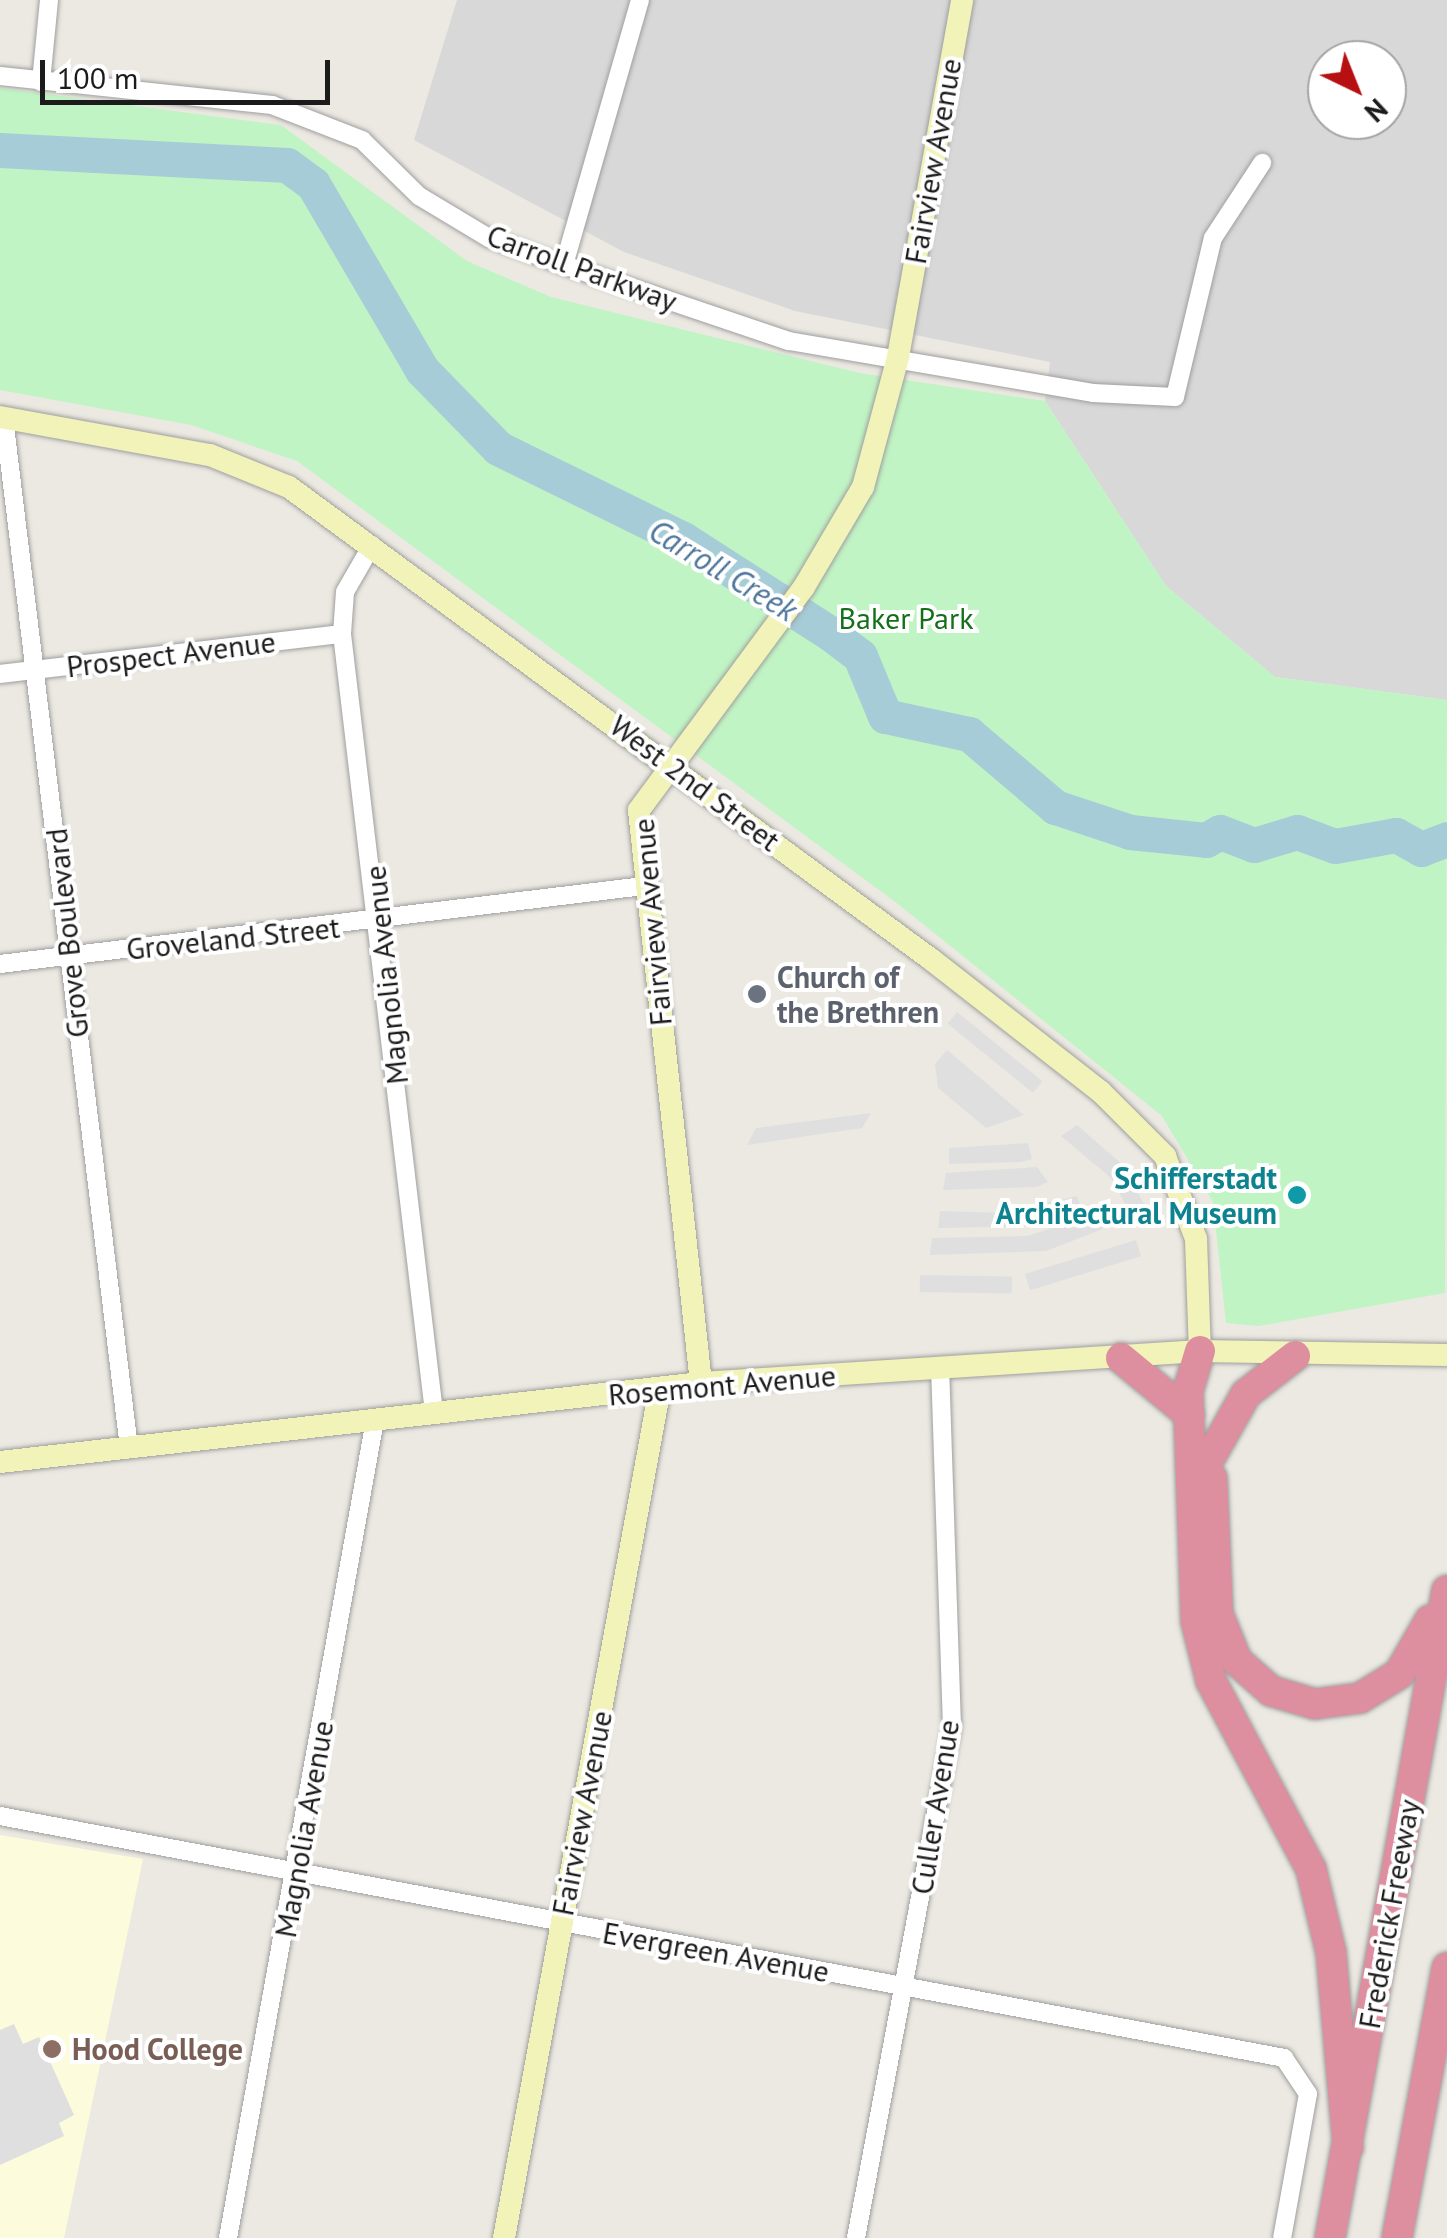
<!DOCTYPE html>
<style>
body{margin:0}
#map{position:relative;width:1447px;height:2238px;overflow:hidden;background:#ece9e2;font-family:"PT Sans",sans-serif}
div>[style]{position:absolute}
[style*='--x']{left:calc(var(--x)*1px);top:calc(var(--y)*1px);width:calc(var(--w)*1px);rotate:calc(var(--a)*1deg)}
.residential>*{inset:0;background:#d9d8d8}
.education>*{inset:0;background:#fcfbdb}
.park>*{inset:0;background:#c1f4c4}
.parking>*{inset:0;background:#dfdfdf;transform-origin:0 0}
.river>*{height:35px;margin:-17.5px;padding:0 17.5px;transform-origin:17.5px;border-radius:17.5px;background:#a5ccd7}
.roads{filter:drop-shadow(0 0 2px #9f9f9f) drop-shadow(0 0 2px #9f9f9f)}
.street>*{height:18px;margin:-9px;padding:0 9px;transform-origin:9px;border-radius:9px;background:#fff}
.secondary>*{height:22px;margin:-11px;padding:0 11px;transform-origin:11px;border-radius:11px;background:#f1f3b9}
.highway>*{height:30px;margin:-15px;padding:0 15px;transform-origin:15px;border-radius:15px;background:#de8f9f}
.dots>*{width:28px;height:28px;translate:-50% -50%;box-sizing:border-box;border:5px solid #fff;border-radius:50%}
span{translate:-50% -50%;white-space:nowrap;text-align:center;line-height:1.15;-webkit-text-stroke:8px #fff;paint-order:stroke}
.street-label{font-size:30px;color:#1b1b1b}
.park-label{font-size:30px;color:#146f1a}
.worship-label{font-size:30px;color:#5b616d;font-weight:700}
.left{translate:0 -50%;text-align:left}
.culture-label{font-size:30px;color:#0d838f;font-weight:700}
.right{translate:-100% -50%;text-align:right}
.education-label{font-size:30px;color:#785e54;font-weight:700}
.water-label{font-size:32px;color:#4e769b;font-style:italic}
.north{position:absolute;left:1307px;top:40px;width:100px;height:100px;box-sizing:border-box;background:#fff;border:2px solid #a4a4a4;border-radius:50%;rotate:137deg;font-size:28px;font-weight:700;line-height:40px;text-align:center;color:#1b1b1b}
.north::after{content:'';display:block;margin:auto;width:35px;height:45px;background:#b71013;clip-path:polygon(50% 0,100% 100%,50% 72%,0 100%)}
.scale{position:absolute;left:40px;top:60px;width:290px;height:45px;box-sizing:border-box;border:5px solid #1b1b1b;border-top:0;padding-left:12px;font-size:30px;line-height:35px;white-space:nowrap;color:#1b1b1b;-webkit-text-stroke:8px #fff;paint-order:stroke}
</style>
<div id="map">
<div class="residential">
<i style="clip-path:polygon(evenodd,457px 0,1447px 0,1447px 700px,1275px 677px,1166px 586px,1045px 401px,1050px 362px,795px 311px,624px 252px,414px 140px,457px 0,1327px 60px,1387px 60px,1387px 120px,1327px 120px,1327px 60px)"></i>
</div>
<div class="education">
<i style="clip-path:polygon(0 1835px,143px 1859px,64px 2238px,0 2238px)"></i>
</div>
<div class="park">
<i style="clip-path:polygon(0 88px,281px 125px,467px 261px,551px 297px,860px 373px,1045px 401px,1166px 586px,1275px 677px,1447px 700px,1445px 1293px,1259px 1326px,1226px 1323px,1213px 1202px,1162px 1116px,898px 904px,297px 461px,191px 425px,0 390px)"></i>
</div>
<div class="parking">
<i style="left:957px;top:1012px;width:110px;height:15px;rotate:39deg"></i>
<i style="clip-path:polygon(947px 1050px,1024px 1115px,986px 1128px,938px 1088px,935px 1064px)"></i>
<i style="clip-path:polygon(871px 1113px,862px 1128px,747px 1145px,756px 1128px)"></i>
<i style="clip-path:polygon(1077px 1125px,1124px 1166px,1152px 1220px,1137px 1225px,1111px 1178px,1061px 1136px)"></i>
<i style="clip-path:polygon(1028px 1143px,1032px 1159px,1021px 1162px,949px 1164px,949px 1148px)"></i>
<i style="clip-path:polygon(1037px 1167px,1048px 1182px,1037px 1187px,943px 1190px,946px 1173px)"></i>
<i style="clip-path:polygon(1077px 1196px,1083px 1212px,1038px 1226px,938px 1228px,940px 1211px,1003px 1213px)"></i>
<i style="clip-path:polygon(1097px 1214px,1103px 1229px,1046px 1251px,930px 1255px,932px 1238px,1027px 1236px)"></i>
<i style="left:1136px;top:1240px;width:17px;height:116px;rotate:73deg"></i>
<i style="left:920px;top:1275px;width:92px;height:17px;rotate:1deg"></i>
<i style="clip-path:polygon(14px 2024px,23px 2044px,39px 2037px,74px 2115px,59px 2123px,64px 2136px,0 2165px,0 2030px)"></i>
</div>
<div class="river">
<i style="--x:0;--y:150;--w:287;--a:3"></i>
<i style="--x:287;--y:165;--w:32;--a:36"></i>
<i style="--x:313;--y:184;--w:216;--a:59.6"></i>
<i style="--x:422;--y:370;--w:109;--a:45.7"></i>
<i style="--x:498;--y:448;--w:206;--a:26.2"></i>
<i style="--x:683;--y:539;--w:176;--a:32.7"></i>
<i style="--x:831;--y:634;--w:36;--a:37"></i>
<i style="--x:860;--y:656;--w:65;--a:67.4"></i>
<i style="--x:885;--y:716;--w:86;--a:12.1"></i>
<i style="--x:969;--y:734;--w:113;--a:40.3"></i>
<i style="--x:1055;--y:807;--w:79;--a:18.4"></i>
<i style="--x:1130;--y:832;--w:76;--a:6"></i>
<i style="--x:1206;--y:840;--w:16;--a:-30"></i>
<i style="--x:1220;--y:832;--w:36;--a:21"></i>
<i style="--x:1254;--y:845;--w:45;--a:-16.8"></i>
<i style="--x:1297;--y:832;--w:40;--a:20.2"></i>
<i style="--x:1335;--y:846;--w:62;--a:-10.2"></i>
<i style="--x:1396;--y:835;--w:29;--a:29"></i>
<i style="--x:1421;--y:849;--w:28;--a:-21"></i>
</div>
<div class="roads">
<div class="street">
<i style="--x:0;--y:76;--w:274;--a:6.1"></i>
<i style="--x:272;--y:105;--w:97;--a:21.3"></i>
<i style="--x:362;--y:140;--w:80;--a:44.5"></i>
<i style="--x:419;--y:196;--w:82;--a:31"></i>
<i style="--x:489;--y:238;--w:80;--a:19.8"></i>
<i style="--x:564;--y:265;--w:237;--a:18.7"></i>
<i style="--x:789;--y:341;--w:308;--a:9.7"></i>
<i style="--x:1093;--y:393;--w:82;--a:2.8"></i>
<i style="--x:1175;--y:397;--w:163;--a:-76.6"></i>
<i style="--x:1213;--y:238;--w:90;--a:-56.8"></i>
<i style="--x:41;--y:82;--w:82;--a:-84.4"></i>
<i style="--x:564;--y:265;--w:276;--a:-74"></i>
<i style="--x:4;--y:418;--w:1038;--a:83.08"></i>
<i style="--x:372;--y:545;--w:54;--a:119.9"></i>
<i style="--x:345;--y:592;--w:42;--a:94.1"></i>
<i style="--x:342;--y:634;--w:784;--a:83.26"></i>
<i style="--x:0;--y:674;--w:344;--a:-6.7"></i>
<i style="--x:0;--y:964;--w:649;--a:-6.91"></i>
<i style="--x:0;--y:1816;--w:1307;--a:10.67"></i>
<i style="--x:1284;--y:2058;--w:43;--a:56.3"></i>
<i style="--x:1308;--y:2094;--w:146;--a:100.2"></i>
<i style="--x:228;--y:2238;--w:831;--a:-79.81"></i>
<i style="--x:856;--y:2238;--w:520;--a:-79.36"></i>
<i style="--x:952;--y:1727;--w:357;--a:-91.9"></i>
</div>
<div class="secondary">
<i style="--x:0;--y:417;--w:213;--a:10.3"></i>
<i style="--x:210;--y:455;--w:85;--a:22.1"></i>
<i style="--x:289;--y:487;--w:798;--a:36.34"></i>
<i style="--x:932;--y:960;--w:214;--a:38"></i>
<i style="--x:1101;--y:1092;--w:91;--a:45"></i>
<i style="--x:1165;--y:1156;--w:89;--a:69.5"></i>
<i style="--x:1196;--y:1239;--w:112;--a:88"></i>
<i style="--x:701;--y:1383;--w:576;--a:-96.18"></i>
<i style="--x:639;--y:810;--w:277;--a:-53.5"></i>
<i style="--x:804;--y:587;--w:116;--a:-59.5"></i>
<i style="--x:863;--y:487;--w:135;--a:-74.9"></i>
<i style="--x:898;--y:357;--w:363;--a:-79.8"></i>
<i style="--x:0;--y:1462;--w:705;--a:-6.43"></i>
<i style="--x:701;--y:1383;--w:500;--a:-3.67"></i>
<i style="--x:1200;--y:1351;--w:247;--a:0.9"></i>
<i style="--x:504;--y:2238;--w:864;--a:-79.6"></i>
</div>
<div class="highway">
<i style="--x:1200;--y:1351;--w:42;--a:106.7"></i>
<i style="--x:1188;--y:1391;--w:230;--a:88"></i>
<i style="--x:1196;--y:1621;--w:62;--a:76"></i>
<i style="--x:1211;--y:1681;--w:213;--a:62"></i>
<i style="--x:1311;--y:1869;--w:85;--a:76.5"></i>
<i style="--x:1331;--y:1952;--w:196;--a:85"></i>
<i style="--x:1121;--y:1358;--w:89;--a:39.6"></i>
<i style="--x:1211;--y:1456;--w:71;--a:-60.6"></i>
<i style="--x:1246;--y:1394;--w:62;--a:-37.8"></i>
<i style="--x:1212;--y:1478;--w:136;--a:87.5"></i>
<i style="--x:1218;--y:1614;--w:51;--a:68"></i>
<i style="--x:1237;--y:1661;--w:45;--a:41.4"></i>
<i style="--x:1271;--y:1691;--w:46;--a:16.5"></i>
<i style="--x:1315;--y:1704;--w:45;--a:-7.6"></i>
<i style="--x:1360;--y:1698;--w:46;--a:-31.6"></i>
<i style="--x:1399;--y:1674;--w:62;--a:-60.1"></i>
<i style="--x:1330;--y:2238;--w:658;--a:-79.77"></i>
<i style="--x:1397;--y:2238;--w:275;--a:-79.5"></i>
</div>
</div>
<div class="dots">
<i style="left:757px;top:994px;background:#6b7280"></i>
<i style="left:1297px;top:1195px;background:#0f9aa8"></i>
<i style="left:52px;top:2049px;background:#8d6e63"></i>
</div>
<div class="street-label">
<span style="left:933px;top:161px;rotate:-80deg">Fairview Avenue</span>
<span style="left:582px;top:268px;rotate:20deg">Carroll Parkway</span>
<span style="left:171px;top:654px;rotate:-7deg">Prospect Avenue</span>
<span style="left:695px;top:783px;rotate:37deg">West 2nd Street</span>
<span style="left:652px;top:922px;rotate:-95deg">Fairview Avenue</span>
<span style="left:67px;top:933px;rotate:-96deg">Grove Boulevard</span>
<span style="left:233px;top:938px;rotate:-6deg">Groveland Street</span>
<span style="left:386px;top:975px;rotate:-96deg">Magnolia Avenue</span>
<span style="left:722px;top:1385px;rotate:-5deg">Rosemont Avenue</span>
<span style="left:935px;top:1807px;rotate:-81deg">Culler Avenue</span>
<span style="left:582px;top:1813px;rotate:-79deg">Fairview Avenue</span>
<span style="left:304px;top:1829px;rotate:-80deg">Magnolia Avenue</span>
<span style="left:1389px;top:1914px;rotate:-80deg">Frederick Freeway</span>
<span style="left:716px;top:1952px;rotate:10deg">Evergreen Avenue</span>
</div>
<div class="park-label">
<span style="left:906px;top:618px">Baker Park</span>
</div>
<div class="worship-label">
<span class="left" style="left:777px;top:994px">Church of<br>the Brethren</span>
</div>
<div class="culture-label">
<span class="right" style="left:1277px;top:1195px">Schifferstadt<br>Architectural Museum</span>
</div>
<div class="education-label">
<span class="left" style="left:72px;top:2049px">Hood College</span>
</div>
<div class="water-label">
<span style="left:723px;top:570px;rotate:31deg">Carroll Creek</span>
</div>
<div class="north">N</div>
<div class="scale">100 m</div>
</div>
